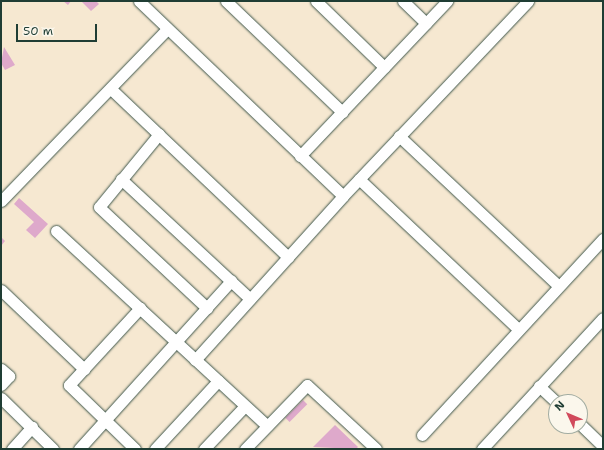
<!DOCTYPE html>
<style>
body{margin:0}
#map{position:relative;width:604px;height:450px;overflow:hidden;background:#f6e8d1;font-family:"Shantell Sans",sans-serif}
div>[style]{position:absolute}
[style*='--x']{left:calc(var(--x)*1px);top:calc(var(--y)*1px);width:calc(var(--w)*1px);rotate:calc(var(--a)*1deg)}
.building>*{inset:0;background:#dea9cb;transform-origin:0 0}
.roads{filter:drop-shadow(0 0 1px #3f574c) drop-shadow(0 0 1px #3f574c)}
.minor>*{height:11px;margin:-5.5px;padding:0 5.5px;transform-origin:5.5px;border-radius:5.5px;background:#fff}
span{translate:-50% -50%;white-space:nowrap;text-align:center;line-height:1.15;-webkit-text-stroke:3px #fbf7ec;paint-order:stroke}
.frame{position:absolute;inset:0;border:2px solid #1f3d34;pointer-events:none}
.north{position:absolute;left:548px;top:394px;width:40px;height:40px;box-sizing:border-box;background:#fbf7ec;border:1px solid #a3ada2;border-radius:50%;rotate:314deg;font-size:11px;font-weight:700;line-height:16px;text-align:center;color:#1f3d34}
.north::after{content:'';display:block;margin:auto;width:14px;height:18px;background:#d1495b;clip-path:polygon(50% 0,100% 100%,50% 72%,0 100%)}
.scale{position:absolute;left:16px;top:24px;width:81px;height:18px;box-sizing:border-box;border:2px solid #1f3d34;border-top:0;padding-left:5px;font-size:12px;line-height:14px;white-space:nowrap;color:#1f3d34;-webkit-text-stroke:3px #fbf7ec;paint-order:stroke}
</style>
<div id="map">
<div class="building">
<i style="clip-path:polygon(63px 1px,71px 1px,68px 5px)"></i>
<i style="clip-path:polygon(81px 1px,96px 1px,99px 4px,91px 11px)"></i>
<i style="clip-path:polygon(4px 47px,15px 65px,5px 70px,1px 63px)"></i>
<i style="clip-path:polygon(19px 198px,48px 224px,35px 238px,26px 230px,34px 222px,14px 204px)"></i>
<i style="clip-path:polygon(1px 237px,5px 241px,1px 246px)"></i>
<i style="left:303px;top:400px;width:6px;height:25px;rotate:45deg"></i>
<i style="clip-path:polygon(335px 425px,358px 447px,356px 449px,313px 447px)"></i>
</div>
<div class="roads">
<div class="minor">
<i style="--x:139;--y:1;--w:282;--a:43.7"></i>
<i style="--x:226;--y:1;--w:161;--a:43.7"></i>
<i style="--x:316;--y:1;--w:95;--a:44.1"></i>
<i style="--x:403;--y:1;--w:32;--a:44"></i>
<i style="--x:112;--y:90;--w:243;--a:43.5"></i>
<i style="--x:159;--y:134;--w:94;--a:129.4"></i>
<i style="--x:99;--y:207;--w:148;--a:43.1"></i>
<i style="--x:399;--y:136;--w:219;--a:43.2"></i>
<i style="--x:300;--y:156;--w:214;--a:-46.5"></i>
<i style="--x:121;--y:179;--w:176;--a:42.9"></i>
<i style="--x:359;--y:179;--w:219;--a:43.3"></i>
<i style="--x:1;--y:201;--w:239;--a:-46"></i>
<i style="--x:56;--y:231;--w:287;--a:42.7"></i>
<i style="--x:1;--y:290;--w:115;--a:43.6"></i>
<i style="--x:195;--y:360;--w:221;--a:-47.9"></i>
<i style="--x:343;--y:196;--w:269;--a:-46.5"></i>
<i style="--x:1;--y:369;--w:11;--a:41"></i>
<i style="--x:9;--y:376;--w:12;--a:132"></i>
<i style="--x:539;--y:386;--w:23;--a:43"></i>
<i style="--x:1;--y:398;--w:73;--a:44.4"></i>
<i style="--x:580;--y:424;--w:32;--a:44"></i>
<i style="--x:422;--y:435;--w:267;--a:-47.3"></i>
<i style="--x:12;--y:449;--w:30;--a:-48"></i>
<i style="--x:79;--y:449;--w:227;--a:-47.9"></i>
<i style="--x:135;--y:449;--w:92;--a:-135.9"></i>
<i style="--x:69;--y:385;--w:105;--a:-47.3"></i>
<i style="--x:155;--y:449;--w:93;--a:-47.2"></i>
<i style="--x:204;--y:449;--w:59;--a:-46.4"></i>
<i style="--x:245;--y:449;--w:89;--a:-45.9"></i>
<i style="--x:307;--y:385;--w:94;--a:42.8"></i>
<i style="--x:482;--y:449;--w:178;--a:-47.3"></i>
</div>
</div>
<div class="frame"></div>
<div class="north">N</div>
<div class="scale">50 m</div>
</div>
